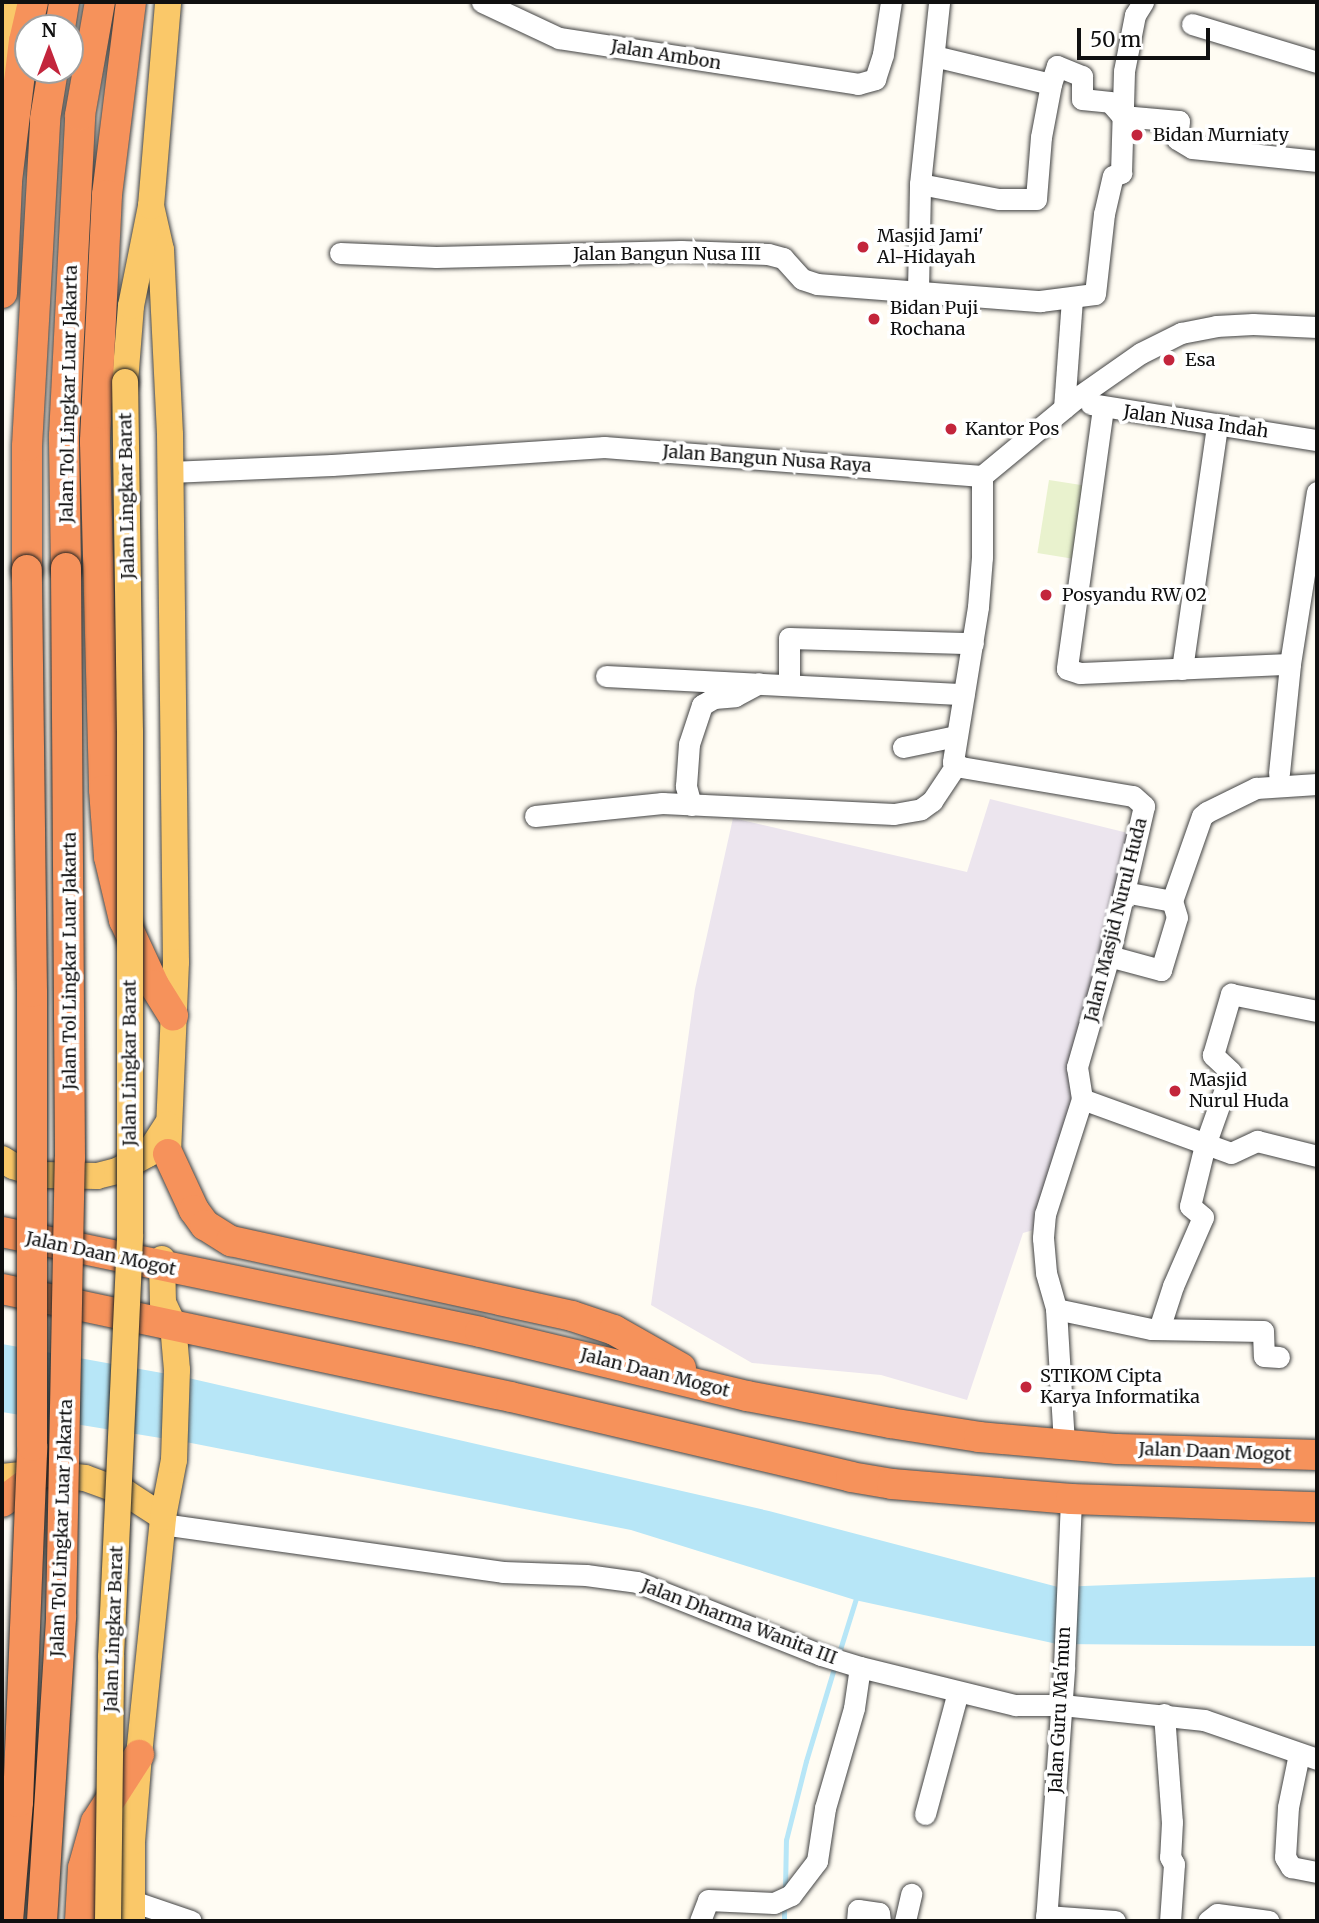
<!DOCTYPE html>
<style>
body{margin:0}
#map{position:relative;width:1319px;height:1923px;overflow:hidden;background:#fffcf3;font-family:Merriweather,serif}
div>[style]{position:absolute}
[style*='--x']{left:calc(var(--x)*1px);top:calc(var(--y)*1px);width:calc(var(--w)*1px);rotate:calc(var(--a)*1deg)}
.industrial>*{inset:0;background:#ece5ee}
.pitch>*{inset:0;background:#e9f2ce;transform-origin:0 0}
.water>*{inset:0;background:#b7e6f7}
.stream>*{height:5px;margin:-2.5px;padding:0 2.5px;transform-origin:2.5px;border-radius:2.5px;background:#b7e6f7}
.roads{filter:drop-shadow(0 0 2px #434343) drop-shadow(0 0 2px #434343)}
.minor>*{height:21px;margin:-10.5px;padding:0 10.5px;transform-origin:10.5px;border-radius:10.5px;background:#fff}
.major>*{height:26px;margin:-13px;padding:0 13px;transform-origin:13px;border-radius:13px;background:#fac869}
.highway>*{height:30px;margin:-15px;padding:0 15px;transform-origin:15px;border-radius:15px;background:#f6925b}
.bridges{filter:drop-shadow(0 0 2px #212121) drop-shadow(0 0 2px #212121)}
.major-bridge>*{height:26px;margin:-13px;padding:0 13px;transform-origin:13px;border-radius:13px;background:#fac869}
.highway-bridge>*{height:30px;margin:-15px;padding:0 15px;transform-origin:15px;border-radius:15px;background:#f6925b}
.dots>*{width:19px;height:19px;translate:-50% -50%;box-sizing:border-box;border:4px solid #fff;border-radius:50%}
span{translate:-50% -50%;white-space:nowrap;text-align:center;line-height:1.15;-webkit-text-stroke:7px #fff;paint-order:stroke}
.street-label{font-size:18px;color:#101010}
.poi-label{font-size:18px;color:#101010}
.left{translate:0 -50%;text-align:left}
.frame{position:absolute;inset:0;border:4px solid #101010;pointer-events:none}
.north{position:absolute;left:14px;top:14px;width:70px;height:70px;box-sizing:border-box;background:#fff;border:2px solid #9f9f9f;border-radius:50%;rotate:0deg;font-size:19px;font-weight:700;line-height:28px;text-align:center;color:#101010}
.north::after{content:'';display:block;margin:auto;width:24px;height:32px;background:#c3253c;clip-path:polygon(50% 0,100% 100%,50% 72%,0 100%)}
.scale{position:absolute;left:1077px;top:28px;width:133px;height:32px;box-sizing:border-box;border:4px solid #101010;border-top:0;padding-left:9px;font-size:21px;line-height:24px;white-space:nowrap;color:#101010;-webkit-text-stroke:5px #fff;paint-order:stroke}
</style>
<div id="map">
<div class="industrial">
<i style="clip-path:polygon(990px 799px,1132px 834px,1106px 945px,1085px 1083px,1037px 1229px,1023px 1233px,967px 1400px,881px 1375px,752px 1363px,651px 1305px,695px 989px,733px 818px,967px 872px)"></i>
</div>
<div class="pitch">
<i style="left:1049px;top:480px;width:39px;height:74px;rotate:9deg"></i>
</div>
<div class="water">
<i style="clip-path:polygon(2px 1344px,184px 1377px,769px 1511px,1058px 1587px,1317px 1577px,1317px 1646px,1057px 1644px,855px 1600px,631px 1530px,191px 1443px,2px 1412px)"></i>
</div>
<div class="stream">
<i style="--x:838;--y:1656;--w:64;--a:-72.7"></i>
<i style="--x:785;--y:1890;--w:50;--a:-88.9"></i>
<i style="--x:786;--y:1840;--w:81;--a:-75.8"></i>
<i style="--x:806;--y:1761;--w:100;--a:-73.2"></i>
<i style="--x:784;--y:1921;--w:18;--a:-90"></i>
</div>
<div class="roads">
<div class="minor">
<i style="--x:482;--y:2;--w:85;--a:25.1"></i>
<i style="--x:559;--y:38;--w:303;--a:8.7"></i>
<i style="--x:858;--y:84;--w:18;--a:-16"></i>
<i style="--x:875;--y:79;--w:26;--a:-72"></i>
<i style="--x:883;--y:54;--w:53;--a:-81.3"></i>
<i style="--x:1192;--y:24;--w:131;--a:16.9"></i>
<i style="--x:934;--y:56;--w:120;--a:13.5"></i>
<i style="--x:1051;--y:84;--w:19;--a:-72"></i>
<i style="--x:1057;--y:66;--w:27;--a:22"></i>
<i style="--x:1082;--y:76;--w:23;--a:90"></i>
<i style="--x:1082;--y:99;--w:28;--a:6"></i>
<i style="--x:1110;--y:102;--w:18;--a:49"></i>
<i style="--x:1122;--y:116;--w:57;--a:5"></i>
<i style="--x:1179;--y:121;--w:18;--a:96"></i>
<i style="--x:1177;--y:139;--w:17;--a:31"></i>
<i style="--x:1192;--y:148;--w:126;--a:5.9"></i>
<i style="--x:920;--y:184;--w:80;--a:10.8"></i>
<i style="--x:999;--y:199;--w:37;--a:0"></i>
<i style="--x:1036;--y:199;--w:62;--a:-85.4"></i>
<i style="--x:1041;--y:137;--w:54;--a:-79.3"></i>
<i style="--x:340;--y:253;--w:96;--a:2.4"></i>
<i style="--x:436;--y:257;--w:245;--a:-1.4"></i>
<i style="--x:681;--y:251;--w:87;--a:2"></i>
<i style="--x:768;--y:254;--w:16;--a:15"></i>
<i style="--x:783;--y:258;--w:28;--a:48"></i>
<i style="--x:802;--y:279;--w:16;--a:18"></i>
<i style="--x:817;--y:284;--w:224;--a:4.4"></i>
<i style="--x:1040;--y:301;--w:55;--a:-7.3"></i>
<i style="--x:1095;--y:294;--w:81;--a:-83.6"></i>
<i style="--x:1104;--y:214;--w:39;--a:-77"></i>
<i style="--x:1113;--y:176;--w:9;--a:-21"></i>
<i style="--x:1121;--y:173;--w:102;--a:-88.3"></i>
<i style="--x:1124;--y:71;--w:57;--a:-78.9"></i>
<i style="--x:1135;--y:15;--w:15;--a:-58"></i>
<i style="--x:918;--y:291;--w:107;--a:-88.9"></i>
<i style="--x:920;--y:184;--w:183;--a:-84"></i>
<i style="--x:1091;--y:404;--w:229;--a:9.1"></i>
<i style="--x:1064;--y:408;--w:110;--a:-85.8"></i>
<i style="--x:1103;--y:408;--w:263;--a:97.9"></i>
<i style="--x:1067;--y:669;--w:14;--a:17"></i>
<i style="--x:1080;--y:673;--w:210;--a:-2.5"></i>
<i style="--x:170;--y:472;--w:162;--a:-2.5"></i>
<i style="--x:332;--y:465;--w:273;--a:-3.8"></i>
<i style="--x:604;--y:447;--w:379;--a:4.4"></i>
<i style="--x:982;--y:476;--w:121;--a:-39.6"></i>
<i style="--x:1075;--y:399;--w:80;--a:-34.9"></i>
<i style="--x:1141;--y:353;--w:45;--a:-26.6"></i>
<i style="--x:1181;--y:333;--w:36;--a:-11"></i>
<i style="--x:1216;--y:326;--w:37;--a:-3"></i>
<i style="--x:1253;--y:324;--w:64;--a:2.7"></i>
<i style="--x:982;--y:476;--w:81;--a:90"></i>
<i style="--x:982;--y:557;--w:50;--a:94.6"></i>
<i style="--x:978;--y:607;--w:157;--a:99.2"></i>
<i style="--x:953;--y:762;--w:9;--a:32"></i>
<i style="--x:961;--y:767;--w:174;--a:9.6"></i>
<i style="--x:1133;--y:796;--w:15;--a:42"></i>
<i style="--x:1144;--y:806;--w:154;--a:103.1"></i>
<i style="--x:1109;--y:956;--w:116;--a:106.1"></i>
<i style="--x:1077;--y:1067;--w:32;--a:81"></i>
<i style="--x:1082;--y:1099;--w:121;--a:107.8"></i>
<i style="--x:1045;--y:1214;--w:24;--a:95"></i>
<i style="--x:1043;--y:1238;--w:35;--a:85"></i>
<i style="--x:1046;--y:1273;--w:37;--a:74"></i>
<i style="--x:1056;--y:1309;--w:135;--a:86.6"></i>
<i style="--x:1182;--y:669;--w:246;--a:-81.8"></i>
<i style="--x:606;--y:676;--w:358;--a:2.9"></i>
<i style="--x:789;--y:683;--w:45;--a:-90"></i>
<i style="--x:789;--y:638;--w:184;--a:1.6"></i>
<i style="--x:903;--y:747;--w:54;--a:-11.7"></i>
<i style="--x:1279;--y:773;--w:110;--a:-84.2"></i>
<i style="--x:1290;--y:664;--w:174;--a:-81.1"></i>
<i style="--x:691;--y:805;--w:20;--a:-105"></i>
<i style="--x:686;--y:786;--w:42;--a:-85.9"></i>
<i style="--x:689;--y:744;--w:41;--a:-71.6"></i>
<i style="--x:702;--y:705;--w:14;--a:-30"></i>
<i style="--x:714;--y:698;--w:21;--a:-5"></i>
<i style="--x:735;--y:696;--w:27;--a:-28"></i>
<i style="--x:535;--y:816;--w:128;--a:-5.8"></i>
<i style="--x:662;--y:803;--w:232;--a:2.7"></i>
<i style="--x:894;--y:814;--w:27;--a:-10"></i>
<i style="--x:921;--y:809;--w:14;--a:-36"></i>
<i style="--x:932;--y:801;--w:43;--a:-56.3"></i>
<i style="--x:1124;--y:892;--w:49;--a:10.6"></i>
<i style="--x:1109;--y:956;--w:54;--a:15.1"></i>
<i style="--x:1161;--y:970;--w:55;--a:-73.2"></i>
<i style="--x:1177;--y:917;--w:17;--a:-107"></i>
<i style="--x:1172;--y:901;--w:90;--a:-70.6"></i>
<i style="--x:1202;--y:816;--w:6;--a:-39"></i>
<i style="--x:1207;--y:812;--w:55;--a:-26.1"></i>
<i style="--x:1256;--y:788;--w:61;--a:-3.8"></i>
<i style="--x:1082;--y:1099;--w:158;--a:19.9"></i>
<i style="--x:1231;--y:1153;--w:29;--a:-25"></i>
<i style="--x:1257;--y:1141;--w:62;--a:14"></i>
<i style="--x:1056;--y:1309;--w:97;--a:11.9"></i>
<i style="--x:1151;--y:1329;--w:112;--a:1"></i>
<i style="--x:1263;--y:1331;--w:25;--a:88"></i>
<i style="--x:1264;--y:1356;--w:15;--a:4"></i>
<i style="--x:1159;--y:1329;--w:45;--a:-72"></i>
<i style="--x:1173;--y:1286;--w:75;--a:-66.5"></i>
<i style="--x:1203;--y:1217;--w:17;--a:-140"></i>
<i style="--x:1190;--y:1206;--w:63;--a:-76.2"></i>
<i style="--x:1205;--y:1145;--w:77;--a:-70.4"></i>
<i style="--x:1231;--y:1072;--w:25;--a:-137"></i>
<i style="--x:1213;--y:1055;--w:64;--a:-73.6"></i>
<i style="--x:1231;--y:994;--w:88;--a:11.2"></i>
<i style="--x:162;--y:1524;--w:344;--a:8"></i>
<i style="--x:503;--y:1572;--w:83;--a:2.1"></i>
<i style="--x:586;--y:1575;--w:51;--a:7.8"></i>
<i style="--x:637;--y:1582;--w:198;--a:21.6"></i>
<i style="--x:821;--y:1655;--w:41;--a:17.1"></i>
<i style="--x:860;--y:1667;--w:160;--a:13.8"></i>
<i style="--x:1015;--y:1705;--w:47;--a:0"></i>
<i style="--x:1062;--y:1705;--w:143;--a:6"></i>
<i style="--x:1204;--y:1720;--w:120;--a:19"></i>
<i style="--x:1164;--y:1714;--w:108;--a:85.8"></i>
<i style="--x:1172;--y:1822;--w:35;--a:93"></i>
<i style="--x:1170;--y:1857;--w:8;--a:60"></i>
<i style="--x:1174;--y:1864;--w:57;--a:94"></i>
<i style="--x:1299;--y:1754;--w:54;--a:101.7"></i>
<i style="--x:1288;--y:1807;--w:50;--a:93.4"></i>
<i style="--x:1285;--y:1857;--w:12;--a:59"></i>
<i style="--x:1291;--y:1867;--w:26;--a:11"></i>
<i style="--x:925;--y:1814;--w:126;--a:-74.9"></i>
<i style="--x:132;--y:1901;--w:62;--a:18.7"></i>
<i style="--x:1046;--y:1916;--w:69;--a:4.1"></i>
<i style="--x:700;--y:1921;--w:22;--a:-69"></i>
<i style="--x:708;--y:1900;--w:66;--a:2.6"></i>
<i style="--x:774;--y:1903;--w:19;--a:-25"></i>
<i style="--x:791;--y:1895;--w:43;--a:-52.6"></i>
<i style="--x:817;--y:1861;--w:54;--a:-81.4"></i>
<i style="--x:825;--y:1808;--w:104;--a:-73.8"></i>
<i style="--x:854;--y:1708;--w:41;--a:-81.7"></i>
<i style="--x:857;--y:1921;--w:11;--a:-85"></i>
<i style="--x:858;--y:1910;--w:21;--a:8"></i>
<i style="--x:879;--y:1913;--w:8;--a:83"></i>
<i style="--x:905;--y:1921;--w:28;--a:-77"></i>
<i style="--x:1046;--y:1921;--w:255;--a:-85.9"></i>
<i style="--x:1064;--y:1667;--w:168;--a:-87.6"></i>
<i style="--x:1208;--y:1921;--w:11;--a:-38"></i>
<i style="--x:1217;--y:1914;--w:52;--a:7.7"></i>
</div>
<div class="major">
<i style="--x:2;--y:84;--w:83;--a:-80.3"></i>
<i style="--x:151;--y:206;--w:45;--a:77.2"></i>
<i style="--x:161;--y:250;--w:185;--a:87.2"></i>
<i style="--x:170;--y:435;--w:527;--a:89.35"></i>
<i style="--x:176;--y:962;--w:192;--a:92.4"></i>
<i style="--x:125;--y:382;--w:76;--a:-85.5"></i>
<i style="--x:131;--y:306;--w:102;--a:-78.7"></i>
<i style="--x:151;--y:206;--w:205;--a:-85.2"></i>
<i style="--x:2;--y:1159;--w:13;--a:32"></i>
<i style="--x:13;--y:1166;--w:31;--a:17"></i>
<i style="--x:43;--y:1175;--w:54;--a:1.1"></i>
<i style="--x:97;--y:1176;--w:21;--a:-14"></i>
<i style="--x:117;--y:1171;--w:35;--a:-29"></i>
<i style="--x:148;--y:1154;--w:35;--a:-57"></i>
<i style="--x:2;--y:1477;--w:39;--a:-6"></i>
<i style="--x:41;--y:1473;--w:44;--a:6.5"></i>
<i style="--x:85;--y:1478;--w:44;--a:20.1"></i>
<i style="--x:126;--y:1493;--w:44;--a:33"></i>
<i style="--x:132;--y:1921;--w:79;--a:-90"></i>
<i style="--x:132;--y:1842;--w:87;--a:-85.4"></i>
<i style="--x:139;--y:1755;--w:239;--a:-84.2"></i>
<i style="--x:163;--y:1517;--w:58;--a:-79.1"></i>
<i style="--x:174;--y:1460;--w:90;--a:-88.1"></i>
<i style="--x:177;--y:1370;--w:46;--a:-95"></i>
<i style="--x:173;--y:1324;--w:23;--a:-115"></i>
<i style="--x:163;--y:1303;--w:44;--a:-91.3"></i>
</div>
<div class="highway">
<i style="--x:131;--y:2;--w:194;--a:97.1"></i>
<i style="--x:107;--y:195;--w:247;--a:92.8"></i>
<i style="--x:95;--y:442;--w:348;--a:88.5"></i>
<i style="--x:104;--y:790;--w:67;--a:85.7"></i>
<i style="--x:109;--y:857;--w:65;--a:76.6"></i>
<i style="--x:124;--y:920;--w:72;--a:65.2"></i>
<i style="--x:154;--y:985;--w:36;--a:58"></i>
<i style="--x:60;--y:28;--w:26;--a:-81"></i>
<i style="--x:2;--y:293;--w:112;--a:-87.4"></i>
<i style="--x:7;--y:181;--w:141;--a:-83.1"></i>
<i style="--x:24;--y:41;--w:40;--a:-77"></i>
<i style="--x:66;--y:568;--w:132;--a:-90.9"></i>
<i style="--x:64;--y:436;--w:321;--a:-87.1"></i>
<i style="--x:80;--y:115;--w:115;--a:-80"></i>
<i style="--x:27;--y:570;--w:124;--a:-90"></i>
<i style="--x:27;--y:446;--w:327;--a:-86.8"></i>
<i style="--x:45;--y:119;--w:50;--a:-80.7"></i>
<i style="--x:168;--y:1154;--w:62;--a:65.1"></i>
<i style="--x:194;--y:1210;--w:19;--a:54"></i>
<i style="--x:205;--y:1225;--w:31;--a:32"></i>
<i style="--x:231;--y:1241;--w:349;--a:12.4"></i>
<i style="--x:572;--y:1316;--w:44;--a:18.4"></i>
<i style="--x:614;--y:1330;--w:77;--a:29.6"></i>
<i style="--x:2;--y:1232;--w:488;--a:11.8"></i>
<i style="--x:480;--y:1332;--w:275;--a:13.5"></i>
<i style="--x:747;--y:1396;--w:146;--a:10.7"></i>
<i style="--x:890;--y:1423;--w:90;--a:8.9"></i>
<i style="--x:979;--y:1437;--w:139;--a:5"></i>
<i style="--x:1117;--y:1449;--w:200;--a:1.7"></i>
<i style="--x:2;--y:1289;--w:520;--a:11.98"></i>
<i style="--x:511;--y:1397;--w:349;--a:13.2"></i>
<i style="--x:851;--y:1477;--w:42;--a:9.7"></i>
<i style="--x:892;--y:1484;--w:180;--a:4.8"></i>
<i style="--x:1071;--y:1499;--w:246;--a:1.9"></i>
<i style="--x:2;--y:1502;--w:49;--a:-36.6"></i>
<i style="--x:80;--y:1921;--w:53;--a:-86.8"></i>
<i style="--x:83;--y:1868;--w:48;--a:-74.2"></i>
<i style="--x:96;--y:1822;--w:80;--a:-57.3"></i>
</div>
</div>
<div class="bridges">
<div class="major-bridge">
<i style="--x:108;--y:1921;--w:264;--a:-89.3"></i>
<i style="--x:111;--y:1657;--w:422;--a:-87.4"></i>
<i style="--x:130;--y:1235;--w:503;--a:-90"></i>
<i style="--x:130;--y:732;--w:350;--a:-90.8"></i>
</div>
<div class="highway-bridge">
<i style="--x:8;--y:1921;--w:119;--a:-85.2"></i>
<i style="--x:18;--y:1802;--w:356;--a:-87.7"></i>
<i style="--x:32;--y:1446;--w:454;--a:-90"></i>
<i style="--x:32;--y:992;--w:422;--a:-90.7"></i>
<i style="--x:42;--y:1921;--w:306;--a:-86.4"></i>
<i style="--x:61;--y:1616;--w:458;--a:-88.9"></i>
<i style="--x:70;--y:1158;--w:590;--a:-90.39"></i>
</div>
</div>
<div class="dots">
<i style="left:1137px;top:135px;background:#c3253c"></i>
<i style="left:863px;top:247px;background:#c3253c"></i>
<i style="left:874px;top:319px;background:#c3253c"></i>
<i style="left:1169px;top:360px;background:#c3253c"></i>
<i style="left:951px;top:429px;background:#c3253c"></i>
<i style="left:1046px;top:595px;background:#c3253c"></i>
<i style="left:1175px;top:1091px;background:#c3253c"></i>
<i style="left:1026px;top:1387px;background:#c3253c"></i>
</div>
<div class="street-label">
<span style="left:666px;top:55px;rotate:9deg">Jalan Ambon</span>
<span style="left:667px;top:254px">Jalan Bangun Nusa III</span>
<span style="left:69px;top:394px;rotate:-89deg">Jalan Tol Lingkar Luar Jakarta</span>
<span style="left:1196px;top:422px;rotate:8deg">Jalan Nusa Indah</span>
<span style="left:767px;top:459px;rotate:4deg">Jalan Bangun Nusa Raya</span>
<span style="left:127px;top:496px;rotate:-91deg">Jalan Lingkar Barat</span>
<span style="left:1116px;top:920px;rotate:-76deg">Jalan Masjid Nurul Huda</span>
<span style="left:70px;top:961px;rotate:-90deg">Jalan Tol Lingkar Luar Jakarta</span>
<span style="left:130px;top:1063px;rotate:-90deg">Jalan Lingkar Barat</span>
<span style="left:101px;top:1254px;rotate:12deg">Jalan Daan Mogot</span>
<span style="left:655px;top:1373px;rotate:14deg">Jalan Daan Mogot</span>
<span style="left:1215px;top:1452px;rotate:2deg">Jalan Daan Mogot</span>
<span style="left:62px;top:1528px;rotate:-88deg">Jalan Tol Lingkar Luar Jakarta</span>
<span style="left:739px;top:1622px;rotate:21deg">Jalan Dharma Wanita III</span>
<span style="left:114px;top:1629px;rotate:-88deg">Jalan Lingkar Barat</span>
<span style="left:1060px;top:1710px;rotate:-87deg">Jalan Guru Ma'mun</span>
</div>
<div class="poi-label">
<span class="left" style="left:1153px;top:135px">Bidan Murniaty</span>
<span class="left" style="left:877px;top:247px">Masjid Jami'<br>Al-Hidayah</span>
<span class="left" style="left:890px;top:319px">Bidan Puji<br>Rochana</span>
<span class="left" style="left:1185px;top:360px">Esa</span>
<span class="left" style="left:965px;top:429px">Kantor Pos</span>
<span class="left" style="left:1062px;top:595px">Posyandu RW 02</span>
<span class="left" style="left:1189px;top:1091px">Masjid<br>Nurul Huda</span>
<span class="left" style="left:1040px;top:1387px">STIKOM Cipta<br>Karya Informatika</span>
</div>
<div class="frame"></div>
<div class="north">N</div>
<div class="scale">50 m</div>
</div>
